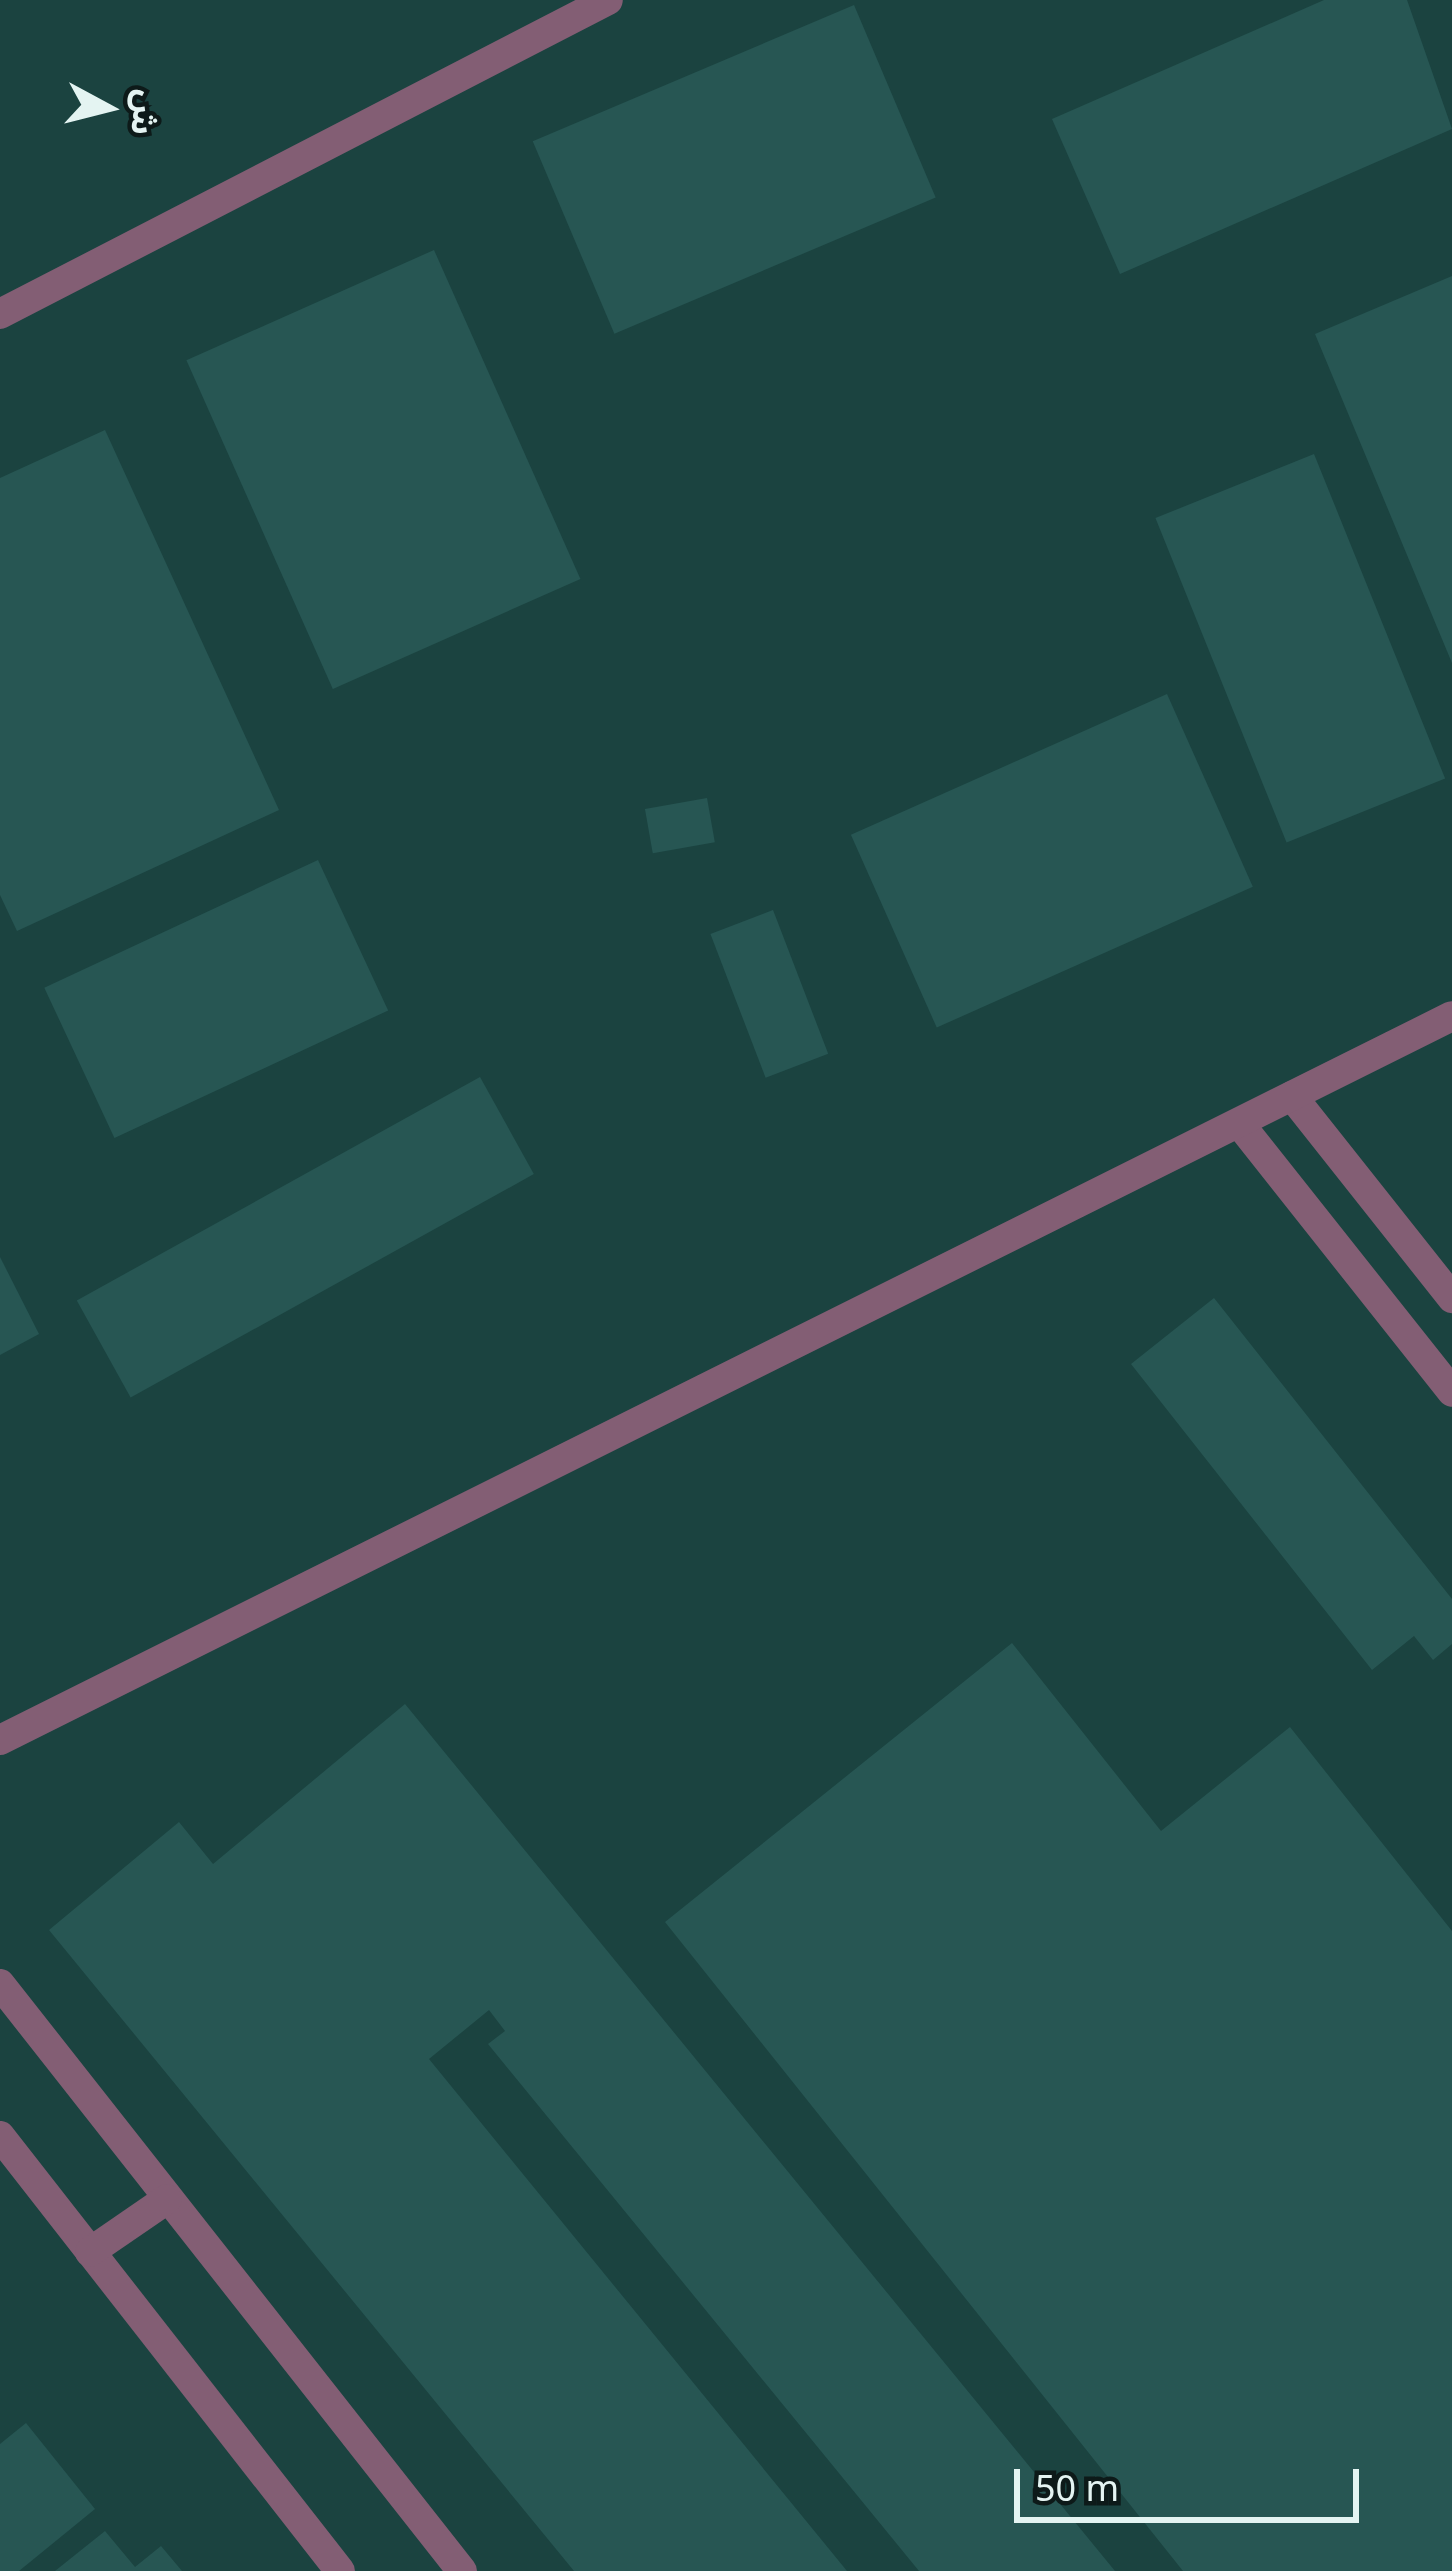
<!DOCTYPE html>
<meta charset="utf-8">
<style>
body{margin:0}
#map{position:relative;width:1452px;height:2571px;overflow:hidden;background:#173532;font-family:Georgia,"Noto Sans Arabic",serif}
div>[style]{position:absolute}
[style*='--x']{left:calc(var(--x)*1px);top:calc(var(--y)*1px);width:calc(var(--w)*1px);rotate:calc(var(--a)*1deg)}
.built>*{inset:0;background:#1b4340;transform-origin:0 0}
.building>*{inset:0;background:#275653;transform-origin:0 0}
.street>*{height:30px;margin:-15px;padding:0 15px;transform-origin:15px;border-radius:15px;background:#835e74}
span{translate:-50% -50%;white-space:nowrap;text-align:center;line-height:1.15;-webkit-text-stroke:9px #0d1a19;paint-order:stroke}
.north{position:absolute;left:48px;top:48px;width:120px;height:120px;-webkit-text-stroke:9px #0d1a19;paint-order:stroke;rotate:97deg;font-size:33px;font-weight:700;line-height:48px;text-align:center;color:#e4f4f2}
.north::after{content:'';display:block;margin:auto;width:42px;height:54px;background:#e4f4f2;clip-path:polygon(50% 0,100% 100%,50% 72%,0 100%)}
.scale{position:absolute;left:1014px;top:2469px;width:345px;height:54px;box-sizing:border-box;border:6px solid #e4f4f2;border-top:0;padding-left:15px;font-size:36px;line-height:42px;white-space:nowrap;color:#e4f4f2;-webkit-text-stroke:9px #0d1a19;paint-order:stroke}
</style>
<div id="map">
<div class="built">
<i style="left:0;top:0;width:1452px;height:2571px"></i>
</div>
<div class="building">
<i style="clip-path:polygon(1324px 0,1407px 0,1452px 129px,1120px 274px,1052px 119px)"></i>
<i style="left:854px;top:5px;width:209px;height:349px;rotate:67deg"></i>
<i style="left:434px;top:250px;width:360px;height:271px;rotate:66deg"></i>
<i style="clip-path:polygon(1452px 276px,1452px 663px,1315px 334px)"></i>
<i style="clip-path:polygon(105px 430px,279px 810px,17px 931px,0 895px,0 478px)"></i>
<i style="left:1314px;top:454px;width:350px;height:171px;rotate:68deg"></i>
<i style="left:1167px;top:694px;width:211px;height:346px;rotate:66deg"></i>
<i style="left:707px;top:798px;width:45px;height:63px;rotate:80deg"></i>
<i style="left:318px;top:860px;width:166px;height:302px;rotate:65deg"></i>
<i style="left:773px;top:910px;width:154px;height:67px;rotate:69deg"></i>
<i style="left:480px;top:1077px;width:111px;height:461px;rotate:61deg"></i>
<i style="clip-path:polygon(0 1257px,39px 1334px,0 1355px)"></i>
<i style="clip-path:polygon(1214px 1298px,1452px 1599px,1452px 1644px,1433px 1660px,1414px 1636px,1372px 1670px,1131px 1364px)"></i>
<i style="clip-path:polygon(1012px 1643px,1161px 1831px,1290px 1727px,1452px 1931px,1452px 2571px,1183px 2571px,665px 1922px)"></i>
<i style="clip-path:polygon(405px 1704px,1115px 2571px,919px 2571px,488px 2044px,505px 2031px,489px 2010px,429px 2059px,847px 2571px,574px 2571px,49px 1930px,179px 1822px,213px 1864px)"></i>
<i style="clip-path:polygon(26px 2423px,95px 2509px,19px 2571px,0 2571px,0 2444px)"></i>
<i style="clip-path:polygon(105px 2531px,135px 2567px,161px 2546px,182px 2571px,55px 2571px)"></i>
</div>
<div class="street">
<i style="--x:0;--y:314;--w:684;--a:-27.31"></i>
<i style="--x:1292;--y:1096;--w:258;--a:51.6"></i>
<i style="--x:1239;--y:1123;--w:343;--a:51.6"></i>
<i style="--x:0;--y:1740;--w:1622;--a:-26.5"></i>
<i style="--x:0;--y:1984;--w:747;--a:51.8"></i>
<i style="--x:0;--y:2136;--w:552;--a:51.99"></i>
<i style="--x:90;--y:2252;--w:93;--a:-34.5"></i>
</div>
<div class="north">ش</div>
<div class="scale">50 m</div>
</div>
